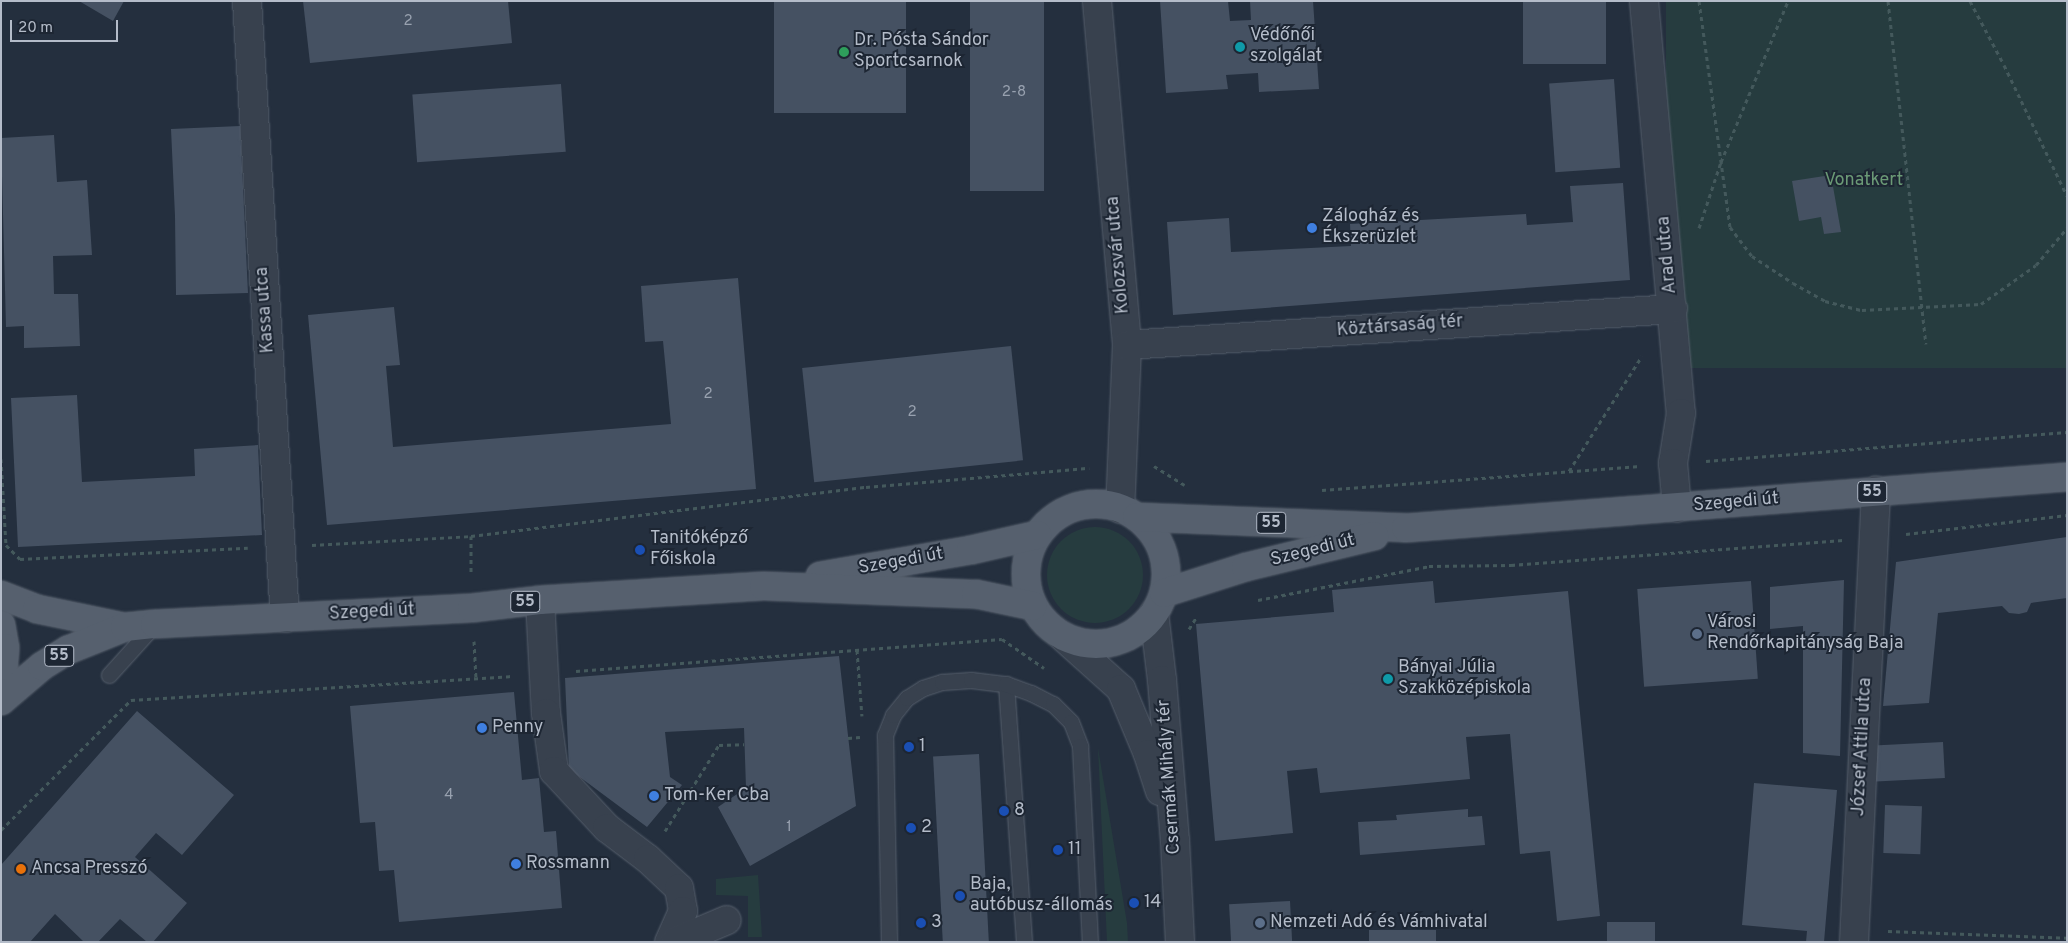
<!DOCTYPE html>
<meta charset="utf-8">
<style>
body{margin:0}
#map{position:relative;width:2068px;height:943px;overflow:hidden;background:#242f3e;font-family:Overpass,sans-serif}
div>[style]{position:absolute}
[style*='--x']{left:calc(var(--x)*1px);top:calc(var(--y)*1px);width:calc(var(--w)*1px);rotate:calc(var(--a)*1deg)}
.green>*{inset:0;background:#263c3f;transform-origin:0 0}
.round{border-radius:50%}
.building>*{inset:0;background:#455162;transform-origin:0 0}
.path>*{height:3px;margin-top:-1.5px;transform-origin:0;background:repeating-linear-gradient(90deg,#44595c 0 4px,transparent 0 8px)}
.roads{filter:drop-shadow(0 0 1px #565f6c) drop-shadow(0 0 1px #565f6c)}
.service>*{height:15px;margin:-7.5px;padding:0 7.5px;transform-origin:7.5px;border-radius:7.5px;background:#38414e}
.minor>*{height:28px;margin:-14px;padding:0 14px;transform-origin:14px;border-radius:14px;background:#38414e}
.primary>*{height:28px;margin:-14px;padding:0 14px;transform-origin:14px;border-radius:14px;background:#56606e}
.primary>.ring{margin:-14px;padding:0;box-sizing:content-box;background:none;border:28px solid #56606e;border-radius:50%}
.dots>*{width:14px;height:14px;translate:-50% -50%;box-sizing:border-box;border:2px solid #1d2633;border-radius:50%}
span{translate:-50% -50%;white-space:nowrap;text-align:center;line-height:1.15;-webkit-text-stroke:4px #1d2633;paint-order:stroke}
.number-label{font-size:15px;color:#98a1af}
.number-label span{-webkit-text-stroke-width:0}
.shield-label span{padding:1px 4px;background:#1d2633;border:1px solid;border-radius:4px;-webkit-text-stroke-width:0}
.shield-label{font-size:16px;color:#b4bcc9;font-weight:700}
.poi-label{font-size:18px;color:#b4bcc9}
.left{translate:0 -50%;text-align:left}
.park-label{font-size:18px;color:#6b9a76}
.street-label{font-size:18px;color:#b4bcc9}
.frame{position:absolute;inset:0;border:2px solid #b4bcc9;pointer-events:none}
.scale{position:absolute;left:10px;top:20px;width:108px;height:22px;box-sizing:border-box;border:2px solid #b4bcc9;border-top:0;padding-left:6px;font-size:15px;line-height:18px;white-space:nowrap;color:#b4bcc9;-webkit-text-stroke:4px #1d2633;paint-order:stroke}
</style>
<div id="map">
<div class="green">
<i style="left:1666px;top:1px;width:401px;height:367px"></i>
<i class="round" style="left:1047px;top:527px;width:96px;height:96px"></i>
<i style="clip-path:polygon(1098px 748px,1127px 923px,1128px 942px,1107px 942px)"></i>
<i style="clip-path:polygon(758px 875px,762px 937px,748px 937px,748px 896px,716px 895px,716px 879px)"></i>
</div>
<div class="building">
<i style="clip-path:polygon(79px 1px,124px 1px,113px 21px)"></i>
<i style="clip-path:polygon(303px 1px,508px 1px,512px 43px,310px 63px)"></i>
<i style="left:774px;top:1px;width:132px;height:112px"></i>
<i style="left:970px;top:1px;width:74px;height:190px"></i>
<i style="clip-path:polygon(1160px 1px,1228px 1px,1230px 21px,1251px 20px,1250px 1px,1313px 1px,1319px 89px,1259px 92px,1258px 73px,1226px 75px,1228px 89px,1166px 93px)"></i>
<i style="left:1523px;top:1px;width:83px;height:63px"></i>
<i style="left:1614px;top:79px;width:89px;height:65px;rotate:86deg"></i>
<i style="left:561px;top:84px;width:68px;height:149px;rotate:86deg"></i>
<i style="clip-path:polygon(240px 126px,248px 293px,176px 295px,175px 216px,171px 129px)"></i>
<i style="clip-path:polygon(54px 135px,57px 182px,87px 180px,92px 255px,53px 256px,54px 294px,78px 294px,80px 346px,24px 348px,24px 326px,6px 327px,1px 138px)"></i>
<i style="clip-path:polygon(1831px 175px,1841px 232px,1824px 234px,1821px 217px,1799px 221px,1792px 181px)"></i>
<i style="clip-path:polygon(1623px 183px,1630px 280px,1173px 315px,1167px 222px,1229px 218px,1231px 252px,1351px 246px,1350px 224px,1526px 214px,1527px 225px,1573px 222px,1570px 186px)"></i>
<i style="clip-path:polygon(738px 278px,756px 489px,327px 525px,308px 315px,394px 307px,400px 365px,386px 366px,393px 447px,671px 424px,663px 341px,645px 342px,641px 286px)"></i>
<i style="left:1011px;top:346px;width:115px;height:210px;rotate:84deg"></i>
<i style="clip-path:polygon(77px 395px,82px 482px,195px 476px,194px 449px,258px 445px,262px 535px,18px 547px,11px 398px)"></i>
<i style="clip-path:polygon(2067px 537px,2067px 598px,2031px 603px,2027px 612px,2019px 614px,2009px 613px,2002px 606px,1938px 613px,1929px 703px,1883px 706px,1896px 562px)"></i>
<i style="clip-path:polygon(1844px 580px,1840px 756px,1803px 753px,1803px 626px,1770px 629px,1770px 587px)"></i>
<i style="clip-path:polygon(1433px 581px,1435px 603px,1568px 591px,1600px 916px,1557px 921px,1550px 851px,1520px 854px,1510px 734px,1466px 737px,1470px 779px,1320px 793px,1317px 768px,1287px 771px,1293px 833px,1215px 841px,1196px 624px,1334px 612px,1332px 590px)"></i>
<i style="left:1751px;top:581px;width:98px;height:114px;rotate:86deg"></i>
<i style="clip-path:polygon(839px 656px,856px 806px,750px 866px,718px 807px,746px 788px,744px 728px,665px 732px,670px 777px,682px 785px,647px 827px,569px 769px,565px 678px)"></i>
<i style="clip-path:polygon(514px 692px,522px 780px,539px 778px,544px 832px,556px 831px,562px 908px,399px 922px,394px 870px,379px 871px,375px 822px,360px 823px,350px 706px)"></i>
<i style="clip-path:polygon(137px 711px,234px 795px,182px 855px,156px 833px,135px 857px,187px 903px,153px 942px,147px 942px,120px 919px,98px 942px,84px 942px,55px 914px,30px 942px,1px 942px,1px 865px)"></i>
<i style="left:1943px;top:742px;width:36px;height:69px;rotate:87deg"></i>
<i style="left:979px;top:754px;width:188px;height:46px;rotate:87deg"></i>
<i style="clip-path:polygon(1754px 783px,1837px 790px,1824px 942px,1806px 942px,1807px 931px,1742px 925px)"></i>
<i style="left:1885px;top:805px;width:37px;height:48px;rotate:2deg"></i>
<i style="clip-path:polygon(1468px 809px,1468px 817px,1482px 816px,1485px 845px,1360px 855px,1358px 822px,1397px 820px,1396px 815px)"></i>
<i style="left:1290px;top:901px;width:41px;height:61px;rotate:87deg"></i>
<i style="left:1655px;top:922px;width:20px;height:48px;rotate:90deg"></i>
<i style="left:1436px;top:930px;width:12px;height:67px;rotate:90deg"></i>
</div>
<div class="path">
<i style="--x:1699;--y:1;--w:228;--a:82.2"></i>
<i style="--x:1730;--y:227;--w:36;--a:53"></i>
<i style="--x:1752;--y:256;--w:49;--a:33.4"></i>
<i style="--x:1793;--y:283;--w:37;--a:29"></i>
<i style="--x:1825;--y:301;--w:38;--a:14"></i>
<i style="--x:1862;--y:310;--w:119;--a:-2.9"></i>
<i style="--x:1981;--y:304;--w:67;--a:-35.3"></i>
<i style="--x:2036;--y:265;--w:48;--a:-50"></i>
<i style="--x:1888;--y:1;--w:345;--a:83.7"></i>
<i style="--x:1970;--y:1;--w:72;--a:62"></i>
<i style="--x:2004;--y:65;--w:145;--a:64.3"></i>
<i style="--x:1699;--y:228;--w:70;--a:-71.6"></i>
<i style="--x:1721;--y:162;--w:174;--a:-67.4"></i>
<i style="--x:1;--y:459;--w:86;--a:86.7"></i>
<i style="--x:6;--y:545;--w:20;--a:45"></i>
<i style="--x:20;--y:559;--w:228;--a:-2.8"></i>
<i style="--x:1706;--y:461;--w:362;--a:-4.6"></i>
<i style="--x:1154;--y:466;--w:36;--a:32"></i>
<i style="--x:1569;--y:471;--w:136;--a:-57.6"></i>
<i style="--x:1322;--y:490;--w:319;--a:-4.3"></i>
<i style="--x:1906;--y:534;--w:162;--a:-6.7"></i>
<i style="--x:471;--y:536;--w:39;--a:90"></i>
<i style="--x:312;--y:545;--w:159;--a:-3.2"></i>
<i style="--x:471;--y:536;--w:398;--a:-7.1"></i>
<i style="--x:866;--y:487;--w:224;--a:-4.9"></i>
<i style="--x:1258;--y:600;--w:174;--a:-11.2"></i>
<i style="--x:1429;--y:566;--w:82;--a:-0.7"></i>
<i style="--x:1511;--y:565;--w:333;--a:-4.3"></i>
<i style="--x:1189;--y:629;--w:13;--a:-58"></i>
<i style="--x:474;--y:641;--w:38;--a:87"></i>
<i style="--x:857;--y:650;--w:66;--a:85.7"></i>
<i style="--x:576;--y:671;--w:427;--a:-4.3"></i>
<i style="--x:1002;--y:639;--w:51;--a:34.6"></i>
<i style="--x:848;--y:738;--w:12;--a:-5"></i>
<i style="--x:1;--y:830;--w:184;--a:-45"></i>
<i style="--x:131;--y:700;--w:382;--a:-3.6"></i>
<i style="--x:665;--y:831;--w:102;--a:-57.9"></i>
<i style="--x:719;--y:745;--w:25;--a:-2"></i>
<i style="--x:1888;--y:931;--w:179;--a:2.2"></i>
</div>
<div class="roads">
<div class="service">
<i style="--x:109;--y:675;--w:69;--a:-48"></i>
<i style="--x:1006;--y:684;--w:259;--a:86"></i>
<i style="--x:889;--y:942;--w:207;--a:-91.1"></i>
<i style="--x:885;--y:735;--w:22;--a:-68"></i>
<i style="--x:893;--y:715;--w:22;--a:-51"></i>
<i style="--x:907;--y:698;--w:19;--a:-32"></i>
<i style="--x:923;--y:688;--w:20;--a:-18"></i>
<i style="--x:942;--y:682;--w:29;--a:-4"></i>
<i style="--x:971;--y:680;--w:35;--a:7"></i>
<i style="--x:1006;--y:684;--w:27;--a:20"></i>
<i style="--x:1031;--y:693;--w:25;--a:27"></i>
<i style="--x:1053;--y:704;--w:25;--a:45"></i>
<i style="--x:1071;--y:722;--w:26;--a:69"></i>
<i style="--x:1080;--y:746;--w:196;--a:87.1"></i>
</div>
<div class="minor">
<i style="--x:247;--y:1;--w:618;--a:86.48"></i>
<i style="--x:1097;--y:1;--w:345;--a:85"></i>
<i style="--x:1127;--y:345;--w:164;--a:92.4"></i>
<i style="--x:1644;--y:1;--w:414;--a:84.9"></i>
<i style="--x:1681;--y:413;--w:51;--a:99.1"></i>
<i style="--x:1673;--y:463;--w:45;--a:84.9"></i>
<i style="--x:1127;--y:345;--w:547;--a:-3.77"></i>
<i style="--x:540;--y:600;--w:113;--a:87"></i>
<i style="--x:546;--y:713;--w:59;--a:82.1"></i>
<i style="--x:554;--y:771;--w:78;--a:47.1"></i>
<i style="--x:607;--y:828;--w:51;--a:37.1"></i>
<i style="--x:648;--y:859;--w:42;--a:43.1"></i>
<i style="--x:679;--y:888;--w:23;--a:80"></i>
<i style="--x:683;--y:911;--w:34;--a:114"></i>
<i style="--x:1154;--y:613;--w:67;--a:83.2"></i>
<i style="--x:1162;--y:680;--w:161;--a:85.4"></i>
<i style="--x:1175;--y:840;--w:102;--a:87.2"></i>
<i style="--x:1061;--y:635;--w:81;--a:42"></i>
<i style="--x:1121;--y:689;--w:70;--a:67.4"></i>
<i style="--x:1148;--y:754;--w:39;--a:72"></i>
<i style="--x:675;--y:942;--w:56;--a:-22.9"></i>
<i style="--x:1854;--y:942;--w:452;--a:-87.2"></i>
</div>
<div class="primary">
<i class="ring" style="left:1026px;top:504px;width:112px;height:112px"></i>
<i style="--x:1137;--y:517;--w:269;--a:2.3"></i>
<i style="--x:1406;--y:528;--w:663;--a:-4.41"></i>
<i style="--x:820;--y:576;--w:153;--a:-9.8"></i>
<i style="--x:971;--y:550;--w:68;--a:-12.8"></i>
<i style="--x:1164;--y:593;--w:86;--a:-17.6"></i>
<i style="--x:1246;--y:567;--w:132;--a:-13.6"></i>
<i style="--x:1;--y:595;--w:39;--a:21"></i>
<i style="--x:37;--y:609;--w:90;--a:11.6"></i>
<i style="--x:1;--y:625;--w:23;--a:80"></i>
<i style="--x:5;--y:648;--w:53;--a:94.3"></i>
<i style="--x:2;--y:700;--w:52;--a:-40.4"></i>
<i style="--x:42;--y:666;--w:31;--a:-32"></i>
<i style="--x:68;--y:650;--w:61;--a:-22"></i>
<i style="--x:125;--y:627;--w:30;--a:-6"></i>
<i style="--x:155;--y:624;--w:317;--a:-2.9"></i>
<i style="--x:472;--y:608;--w:68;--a:-6.7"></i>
<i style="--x:540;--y:600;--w:224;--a:-3.6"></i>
<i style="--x:764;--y:586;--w:212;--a:2.2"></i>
<i style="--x:976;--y:594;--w:58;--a:11.9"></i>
</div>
</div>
<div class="dots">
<i style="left:1240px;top:47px;background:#0f9aa8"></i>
<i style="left:844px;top:52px;background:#2e9e5b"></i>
<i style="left:1312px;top:228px;background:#3f7fe0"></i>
<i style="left:640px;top:550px;background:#1a4fb4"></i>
<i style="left:1697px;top:634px;background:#5c6f8a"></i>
<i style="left:1388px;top:679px;background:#0f9aa8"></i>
<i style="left:482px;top:728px;background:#3f7fe0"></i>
<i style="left:909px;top:747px;background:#1a4fb4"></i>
<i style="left:654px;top:796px;background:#3f7fe0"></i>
<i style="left:1004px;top:811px;background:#1a4fb4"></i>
<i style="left:911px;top:828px;background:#1a4fb4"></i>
<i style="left:1058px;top:850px;background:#1a4fb4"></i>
<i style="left:516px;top:864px;background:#3f7fe0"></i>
<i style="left:21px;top:869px;background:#e8710a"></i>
<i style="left:960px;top:896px;background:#1a4fb4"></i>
<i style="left:1134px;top:903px;background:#1a4fb4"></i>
<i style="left:921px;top:923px;background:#1a4fb4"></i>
<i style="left:1260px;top:923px;background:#5c6f8a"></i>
</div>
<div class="number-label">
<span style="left:408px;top:22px">2</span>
<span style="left:1014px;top:93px">2-8</span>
<span style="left:708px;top:395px">2</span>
<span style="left:912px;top:413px">2</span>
<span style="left:449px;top:796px">4</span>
<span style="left:789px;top:828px">1</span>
</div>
<div class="shield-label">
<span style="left:1872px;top:492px">55</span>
<span style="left:1271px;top:523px">55</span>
<span style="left:525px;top:602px">55</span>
<span style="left:59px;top:656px">55</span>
</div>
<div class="poi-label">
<span class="left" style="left:1250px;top:47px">Védőnői<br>szolgálat</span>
<span class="left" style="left:854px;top:52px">Dr. Pósta Sándor<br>Sportcsarnok</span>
<span class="left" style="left:1322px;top:228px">Zálogház és<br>Ékszerüzlet</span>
<span class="left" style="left:650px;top:550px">Tanitóképző<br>Főiskola</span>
<span class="left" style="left:1707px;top:634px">Városi<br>Rendőrkapitányság Baja</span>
<span class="left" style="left:1398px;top:679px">Bányai Júlia<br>Szakközépiskola</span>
<span class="left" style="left:492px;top:728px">Penny</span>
<span class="left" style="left:919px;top:747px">1</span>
<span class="left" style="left:664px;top:796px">Tom-Ker Cba</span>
<span class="left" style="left:1014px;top:811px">8</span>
<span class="left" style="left:921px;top:828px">2</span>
<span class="left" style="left:1068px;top:850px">11</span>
<span class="left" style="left:526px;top:864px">Rossmann</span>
<span class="left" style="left:31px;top:869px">Ancsa Presszó</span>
<span class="left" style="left:970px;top:896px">Baja,<br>autóbusz-állomás</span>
<span class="left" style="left:1144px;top:903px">14</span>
<span class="left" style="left:931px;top:923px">3</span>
<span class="left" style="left:1270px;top:923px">Nemzeti Adó és Vámhivatal</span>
</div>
<div class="park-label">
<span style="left:1864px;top:181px">Vonatkert</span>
</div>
<div class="street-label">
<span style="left:1119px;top:255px;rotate:-95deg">Kolozsvár utca</span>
<span style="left:1668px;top:255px;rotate:-95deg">Arad utca</span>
<span style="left:266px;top:310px;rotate:-94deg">Kassa utca</span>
<span style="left:1400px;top:327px;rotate:-4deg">Köztársaság tér</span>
<span style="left:1736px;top:503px;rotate:-5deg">Szegedi út</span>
<span style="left:1313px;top:551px;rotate:-14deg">Szegedi út</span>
<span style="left:901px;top:562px;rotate:-10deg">Szegedi út</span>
<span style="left:372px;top:613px;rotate:-3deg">Szegedi út</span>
<span style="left:1863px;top:747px;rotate:-87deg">József Attila utca</span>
<span style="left:1170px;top:777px;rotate:-94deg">Csermák Mihály tér</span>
</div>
<div class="frame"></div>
<div class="scale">20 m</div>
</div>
